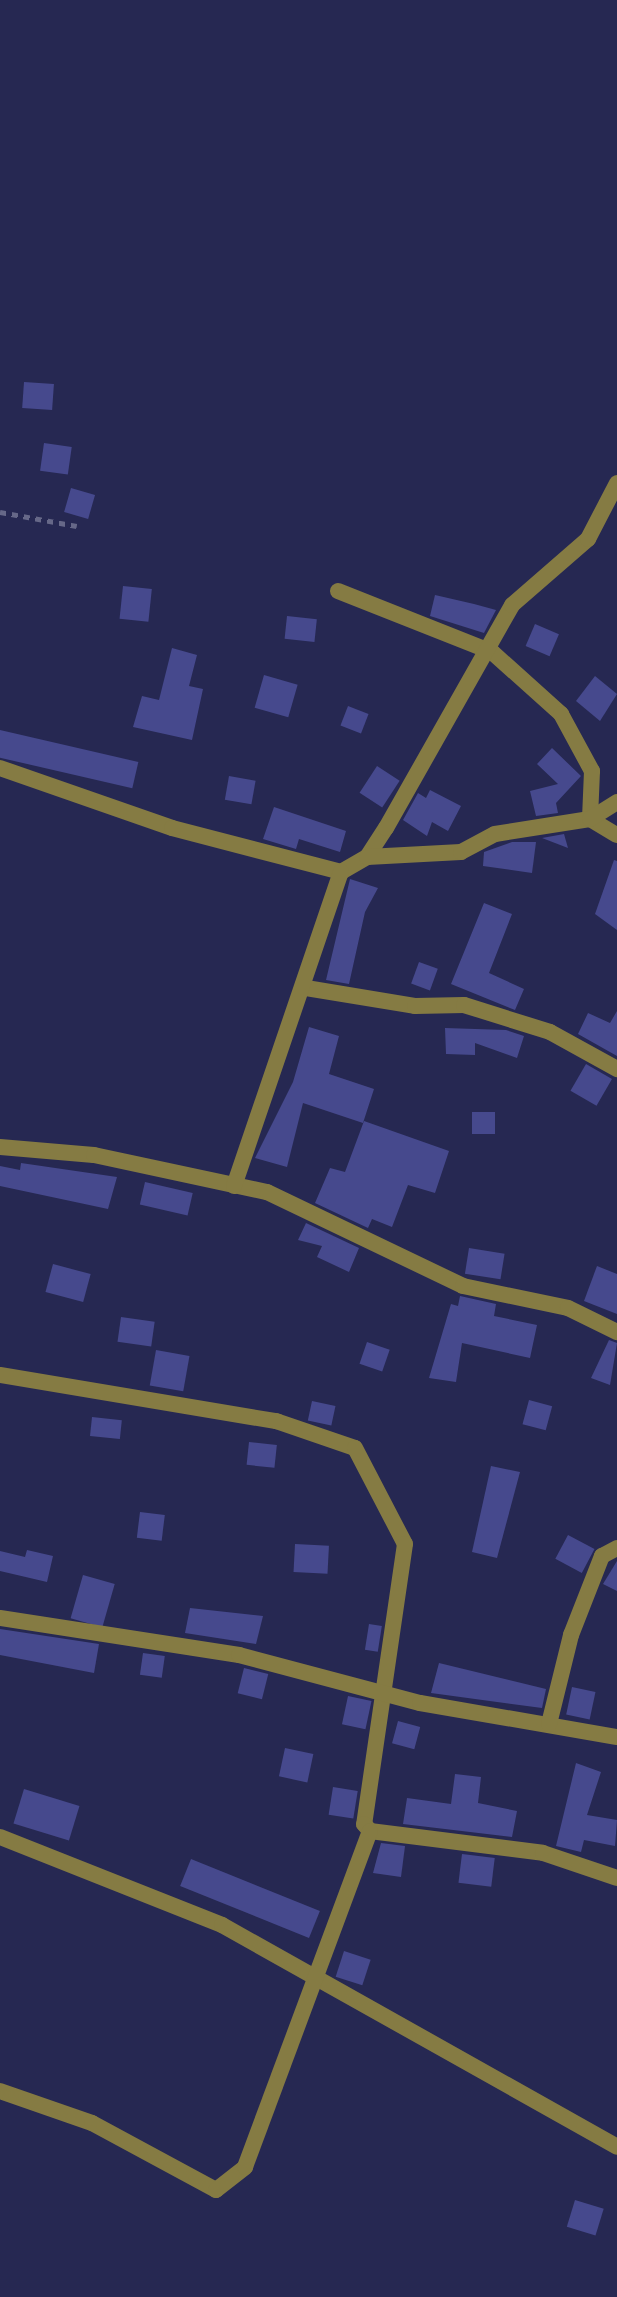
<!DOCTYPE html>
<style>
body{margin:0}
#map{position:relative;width:617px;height:2297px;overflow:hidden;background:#262852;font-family:Manrope,sans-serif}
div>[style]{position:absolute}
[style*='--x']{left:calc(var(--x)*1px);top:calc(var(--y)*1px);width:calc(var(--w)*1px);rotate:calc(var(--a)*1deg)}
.building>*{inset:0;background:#46498d;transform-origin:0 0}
.path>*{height:5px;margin-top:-2.5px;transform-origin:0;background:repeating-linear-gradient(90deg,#666888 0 6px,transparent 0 12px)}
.street>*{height:16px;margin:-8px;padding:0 8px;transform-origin:8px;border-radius:8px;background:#857b43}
span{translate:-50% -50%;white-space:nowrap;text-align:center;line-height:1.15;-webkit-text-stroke:8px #262852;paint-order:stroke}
</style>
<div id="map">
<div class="building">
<i style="left:24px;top:382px;width:30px;height:26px;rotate:4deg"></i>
<i style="left:44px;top:443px;width:28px;height:28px;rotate:8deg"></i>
<i style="left:71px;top:488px;width:25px;height:25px;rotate:16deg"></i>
<i style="left:123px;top:586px;width:29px;height:33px;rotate:6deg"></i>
<i style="clip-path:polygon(435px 595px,474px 604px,496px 610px,484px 633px,430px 616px)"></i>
<i style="left:287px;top:616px;width:30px;height:23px;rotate:6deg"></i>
<i style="left:535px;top:624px;width:26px;height:24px;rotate:23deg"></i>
<i style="clip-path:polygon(172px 648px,197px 655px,189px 686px,203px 689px,192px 740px,133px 727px,142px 696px,159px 700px)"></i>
<i style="left:264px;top:675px;width:35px;height:34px;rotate:16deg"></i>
<i style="clip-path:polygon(595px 676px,617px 694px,600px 721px,576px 701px)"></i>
<i style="left:348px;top:706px;width:22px;height:21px;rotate:21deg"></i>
<i style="left:0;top:730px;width:142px;height:27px;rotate:13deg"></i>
<i style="clip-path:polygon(552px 748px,581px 776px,556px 803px,558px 813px,536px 816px,530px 791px,558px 784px,537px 764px)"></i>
<i style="left:377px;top:766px;width:27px;height:32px;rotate:33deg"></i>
<i style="left:229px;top:776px;width:27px;height:24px;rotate:10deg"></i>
<i style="clip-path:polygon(430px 790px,461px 806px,448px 831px,432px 822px,427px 836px,403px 820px,418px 793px,426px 798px)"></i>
<i style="clip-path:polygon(274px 807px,346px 831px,340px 852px,299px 839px,296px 849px,263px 839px)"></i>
<i style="clip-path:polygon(564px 834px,568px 848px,542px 838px)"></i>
<i style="clip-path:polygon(512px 842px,536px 842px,532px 873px,483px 866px,484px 852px)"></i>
<i style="clip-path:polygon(614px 860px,617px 861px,617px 930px,595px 914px)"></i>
<i style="clip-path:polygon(350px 879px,378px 888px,365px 912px,349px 984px,326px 980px)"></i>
<i style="clip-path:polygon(484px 903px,512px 914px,489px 973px,524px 989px,515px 1010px,451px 984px)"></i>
<i style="left:419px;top:962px;width:20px;height:23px;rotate:20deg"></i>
<i style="clip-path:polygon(617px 1011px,617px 1056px,578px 1034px,588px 1013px,610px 1023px)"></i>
<i style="clip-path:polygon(309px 1027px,339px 1036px,329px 1074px,374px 1089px,363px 1123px,303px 1103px,287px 1167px,255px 1158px,293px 1082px)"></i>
<i style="clip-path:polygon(445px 1028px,506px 1030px,524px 1036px,517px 1058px,475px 1043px,475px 1055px,446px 1054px)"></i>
<i style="left:586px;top:1064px;width:30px;height:31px;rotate:30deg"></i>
<i style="left:472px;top:1112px;width:23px;height:22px"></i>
<i style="clip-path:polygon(364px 1121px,449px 1151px,435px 1193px,408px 1185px,392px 1227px,372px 1219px,368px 1228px,315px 1203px,330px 1168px,345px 1172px)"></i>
<i style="clip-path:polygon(21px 1163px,117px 1177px,108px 1209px,0 1186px,0 1166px,20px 1170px)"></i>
<i style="left:145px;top:1182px;width:49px;height:23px;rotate:13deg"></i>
<i style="clip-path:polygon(306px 1223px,359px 1248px,349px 1272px,317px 1257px,322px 1246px,298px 1240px)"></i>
<i style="left:469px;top:1248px;width:36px;height:26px;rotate:9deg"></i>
<i style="left:53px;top:1264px;width:39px;height:29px;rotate:15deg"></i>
<i style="clip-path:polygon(597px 1266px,617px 1274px,617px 1314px,584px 1301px)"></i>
<i style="clip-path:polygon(460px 1296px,496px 1304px,494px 1316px,537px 1325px,530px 1358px,462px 1343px,456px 1382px,429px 1378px,451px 1304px,458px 1306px)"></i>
<i style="left:121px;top:1317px;width:34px;height:25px;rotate:8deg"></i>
<i style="clip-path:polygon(609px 1340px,617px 1343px,610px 1385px,591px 1378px)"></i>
<i style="left:367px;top:1342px;width:24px;height:23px;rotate:19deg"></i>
<i style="left:156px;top:1350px;width:34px;height:36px;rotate:10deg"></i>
<i style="left:529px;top:1400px;width:24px;height:25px;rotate:15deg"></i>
<i style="left:312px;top:1401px;width:24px;height:20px;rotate:12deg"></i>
<i style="left:92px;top:1417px;width:30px;height:19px;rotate:6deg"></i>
<i style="left:249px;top:1442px;width:28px;height:23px;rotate:6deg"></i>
<i style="clip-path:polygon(491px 1466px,520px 1472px,497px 1558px,472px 1552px)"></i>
<i style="left:140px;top:1512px;width:25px;height:26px;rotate:7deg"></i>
<i style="left:568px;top:1535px;width:30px;height:27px;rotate:28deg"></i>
<i style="left:295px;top:1544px;width:34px;height:28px;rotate:3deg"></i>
<i style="clip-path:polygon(27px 1550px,53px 1556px,47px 1582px,0 1571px,0 1551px,25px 1557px)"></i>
<i style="clip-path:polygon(617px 1561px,617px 1591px,603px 1584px)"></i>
<i style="left:83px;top:1575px;width:33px;height:45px;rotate:16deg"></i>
<i style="clip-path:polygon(190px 1608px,263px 1616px,256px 1644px,185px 1633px)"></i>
<i style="left:369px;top:1624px;width:13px;height:26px;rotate:9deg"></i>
<i style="clip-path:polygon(0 1629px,99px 1644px,94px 1673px,0 1655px)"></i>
<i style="left:143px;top:1653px;width:22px;height:22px;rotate:8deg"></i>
<i style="clip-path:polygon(439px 1663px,546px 1689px,542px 1708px,431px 1693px)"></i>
<i style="left:244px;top:1668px;width:25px;height:26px;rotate:14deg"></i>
<i style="left:572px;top:1687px;width:24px;height:28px;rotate:12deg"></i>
<i style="left:348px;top:1696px;width:24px;height:29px;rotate:12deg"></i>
<i style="left:398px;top:1721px;width:23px;height:23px;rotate:15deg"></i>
<i style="left:285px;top:1748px;width:29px;height:29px;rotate:12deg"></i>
<i style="clip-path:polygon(576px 1763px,601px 1772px,587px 1815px,617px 1820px,615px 1846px,584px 1840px,581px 1852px,556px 1846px)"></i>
<i style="clip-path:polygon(455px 1774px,481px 1777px,478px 1803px,517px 1811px,512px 1837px,403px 1824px,407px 1798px,451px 1804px)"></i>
<i style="left:333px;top:1787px;width:25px;height:28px;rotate:9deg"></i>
<i style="left:24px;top:1789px;width:58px;height:36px;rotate:17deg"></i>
<i style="clip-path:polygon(381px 1843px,405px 1846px,401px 1877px,373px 1873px)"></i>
<i style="left:462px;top:1854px;width:33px;height:29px;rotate:7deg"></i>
<i style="left:191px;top:1859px;width:139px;height:29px;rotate:22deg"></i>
<i style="left:344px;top:1951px;width:28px;height:27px;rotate:18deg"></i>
<i style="left:575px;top:2200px;width:30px;height:28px;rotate:17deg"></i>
</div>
<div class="path">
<i style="--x:0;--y:512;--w:78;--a:10.3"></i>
</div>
<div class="street">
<i style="--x:338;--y:591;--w:166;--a:21.6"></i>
<i style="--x:492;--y:652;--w:93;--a:41.9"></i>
<i style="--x:561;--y:714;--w:65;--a:61.5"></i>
<i style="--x:592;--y:771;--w:48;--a:92.4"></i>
<i style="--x:590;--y:819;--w:31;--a:31"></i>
<i style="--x:0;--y:768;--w:182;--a:19.2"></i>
<i style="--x:172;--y:828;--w:175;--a:14.6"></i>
<i style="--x:341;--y:872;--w:30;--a:-30"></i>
<i style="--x:367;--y:857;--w:35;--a:-57"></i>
<i style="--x:386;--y:828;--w:256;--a:-60.5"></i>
<i style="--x:512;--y:605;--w:101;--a:-41"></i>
<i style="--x:588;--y:539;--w:63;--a:-62.6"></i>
<i style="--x:367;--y:857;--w:94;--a:-3"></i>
<i style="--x:461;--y:852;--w:38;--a:-28"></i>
<i style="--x:495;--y:834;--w:96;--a:-9"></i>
<i style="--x:590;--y:819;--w:32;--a:-32"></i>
<i style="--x:306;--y:988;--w:110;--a:9.4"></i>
<i style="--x:415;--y:1006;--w:49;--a:-1.2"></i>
<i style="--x:464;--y:1005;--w:90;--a:17.4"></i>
<i style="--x:550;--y:1032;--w:77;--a:28.9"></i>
<i style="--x:0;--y:1147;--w:94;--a:4.9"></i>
<i style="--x:94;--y:1155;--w:177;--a:12.1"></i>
<i style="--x:267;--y:1192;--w:217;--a:25.6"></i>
<i style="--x:463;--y:1286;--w:107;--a:11.8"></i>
<i style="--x:568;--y:1308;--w:55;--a:26.1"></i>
<i style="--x:234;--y:1186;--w:332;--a:-71.2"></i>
<i style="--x:0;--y:1375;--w:280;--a:9.5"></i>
<i style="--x:276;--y:1421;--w:83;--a:18.9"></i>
<i style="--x:355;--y:1448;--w:108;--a:62.5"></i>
<i style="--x:405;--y:1544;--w:283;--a:98.3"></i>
<i style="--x:364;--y:1824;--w:9;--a:49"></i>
<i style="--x:370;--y:1831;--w:174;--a:7.2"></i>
<i style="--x:543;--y:1853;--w:78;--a:18.7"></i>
<i style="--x:0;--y:1618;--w:242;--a:8.8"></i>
<i style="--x:239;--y:1655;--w:187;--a:14.9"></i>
<i style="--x:420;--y:1703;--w:200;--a:9.8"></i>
<i style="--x:549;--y:1724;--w:92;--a:-76.1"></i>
<i style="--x:571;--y:1635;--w:85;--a:-68.6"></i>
<i style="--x:602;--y:1556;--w:17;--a:-28"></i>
<i style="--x:0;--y:1837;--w:239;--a:21.6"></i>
<i style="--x:222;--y:1925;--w:453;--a:29.3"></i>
<i style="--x:0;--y:2091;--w:97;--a:19.2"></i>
<i style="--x:92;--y:2123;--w:141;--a:28.4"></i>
<i style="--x:216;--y:2190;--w:37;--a:-38"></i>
<i style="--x:245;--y:2167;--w:358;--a:-69.6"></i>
</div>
</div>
